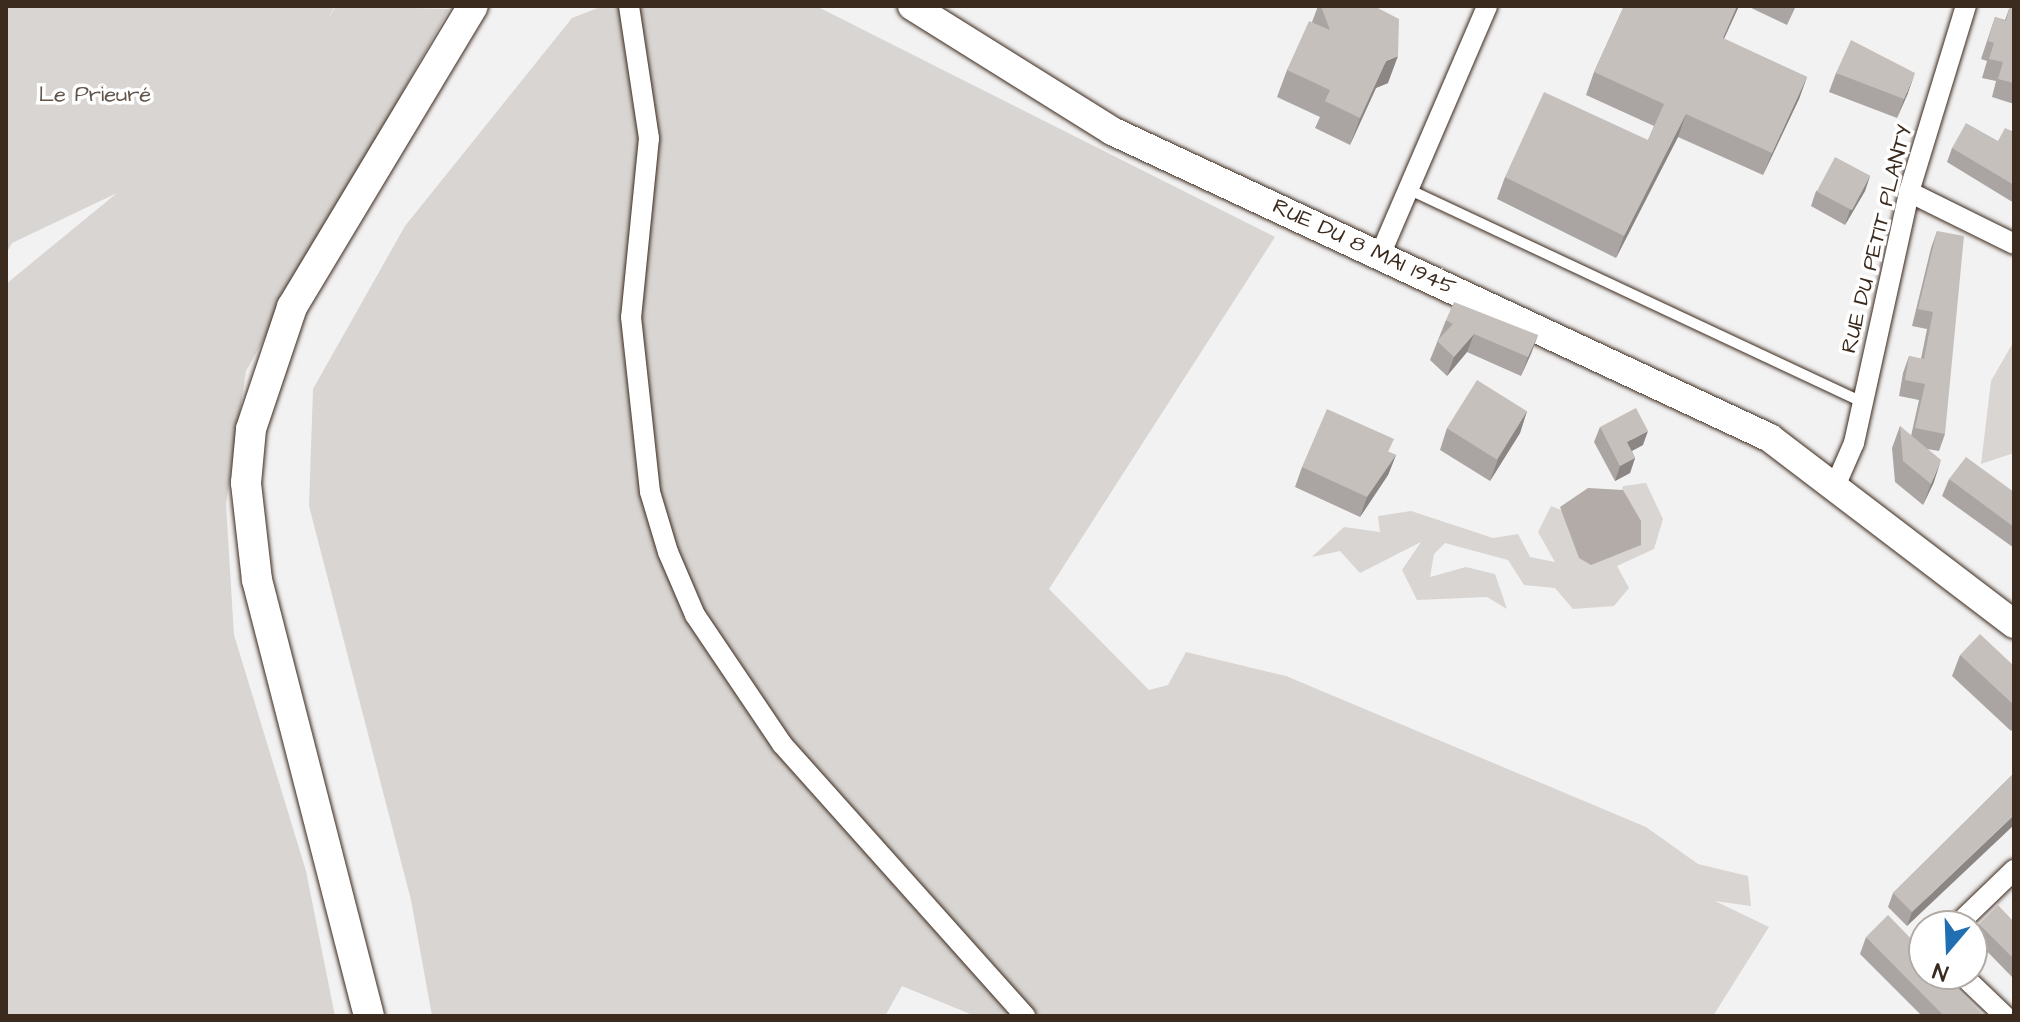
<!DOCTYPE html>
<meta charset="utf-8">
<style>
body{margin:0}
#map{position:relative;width:2020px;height:1022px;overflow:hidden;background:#f3f2f2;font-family:"Architects Daughter",sans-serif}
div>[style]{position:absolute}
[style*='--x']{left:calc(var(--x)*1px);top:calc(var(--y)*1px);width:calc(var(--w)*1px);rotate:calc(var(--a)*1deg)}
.green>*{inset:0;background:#d8d5d2}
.water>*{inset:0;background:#b2aba7}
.roads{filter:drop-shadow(0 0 2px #3b2a1e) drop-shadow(0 0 2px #3b2a1e)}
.service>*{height:10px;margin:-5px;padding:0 5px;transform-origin:5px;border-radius:5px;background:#fff}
.minor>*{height:20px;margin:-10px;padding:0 10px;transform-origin:10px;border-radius:10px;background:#fff}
.secondary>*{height:28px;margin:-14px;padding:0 14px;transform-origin:14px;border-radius:14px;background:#fff}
.primary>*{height:30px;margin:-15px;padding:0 15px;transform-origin:15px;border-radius:15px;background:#fff}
.wall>*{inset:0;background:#aaa5a3}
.shaded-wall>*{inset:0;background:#8b8684}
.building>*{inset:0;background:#c6c0bd;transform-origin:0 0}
span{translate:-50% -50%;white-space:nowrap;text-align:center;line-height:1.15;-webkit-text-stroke:7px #fff;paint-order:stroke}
.park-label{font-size:22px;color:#62554b}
.street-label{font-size:22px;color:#3b2a1e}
.frame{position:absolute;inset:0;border:8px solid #3b2a1e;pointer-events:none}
.north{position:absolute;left:1908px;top:910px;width:80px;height:80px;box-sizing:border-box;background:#fff;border:2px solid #b1aaa5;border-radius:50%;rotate:199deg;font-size:22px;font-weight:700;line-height:32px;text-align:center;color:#3b2a1e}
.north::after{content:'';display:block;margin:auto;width:28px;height:36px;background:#1f6fb2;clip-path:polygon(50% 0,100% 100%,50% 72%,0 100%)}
</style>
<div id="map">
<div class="green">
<i style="clip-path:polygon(6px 6px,335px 6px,327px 20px,336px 6px,449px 9px,246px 371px,226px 504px,234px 635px,306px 871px,335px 1016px,6px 1016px,6px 284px,117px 193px,12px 243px,6px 254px)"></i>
<i style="clip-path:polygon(603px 6px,816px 6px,1275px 237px,1049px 589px,1149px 690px,1168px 685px,1186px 652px,1286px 676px,1646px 827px,1698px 864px,1748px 876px,1751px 906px,1715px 901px,1769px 927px,1713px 1016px,975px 1016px,902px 986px,885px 1016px,432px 1016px,411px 900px,309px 506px,313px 389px,405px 226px,572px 18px)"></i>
<i style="clip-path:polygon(2014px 341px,2014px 453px,1981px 464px,1991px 381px)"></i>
<i style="clip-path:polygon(1646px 483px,1663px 519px,1654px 549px,1617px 566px,1629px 588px,1614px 606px,1573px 609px,1555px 588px,1524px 585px,1508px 560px,1445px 543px,1434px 554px,1430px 577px,1466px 567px,1495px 574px,1507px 609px,1487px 597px,1417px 600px,1402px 570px,1421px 542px,1360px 573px,1340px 551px,1312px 557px,1344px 527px,1380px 532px,1378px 516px,1411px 511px,1493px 538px,1518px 534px,1530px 557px,1555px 562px,1538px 532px,1551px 506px,1577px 517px,1617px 507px,1623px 486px)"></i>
</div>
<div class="water">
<i style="clip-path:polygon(1588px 488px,1623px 490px,1641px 521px,1641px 545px,1591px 565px,1579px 558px,1560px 507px)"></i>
</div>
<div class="roads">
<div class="service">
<i style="--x:1408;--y:189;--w:501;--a:25.13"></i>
</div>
<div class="minor">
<i style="--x:629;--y:6;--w:134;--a:81.4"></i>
<i style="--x:649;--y:138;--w:180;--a:95.7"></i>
<i style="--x:631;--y:317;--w:176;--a:83.8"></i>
<i style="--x:650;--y:492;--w:63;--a:73.3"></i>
<i style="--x:668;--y:552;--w:69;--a:66.8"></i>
<i style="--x:695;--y:615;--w:156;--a:56"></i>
<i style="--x:782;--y:744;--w:365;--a:48.2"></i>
<i style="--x:1909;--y:192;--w:117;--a:26.3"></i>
<i style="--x:1380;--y:255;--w:271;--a:-66.7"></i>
<i style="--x:1836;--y:484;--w:45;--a:-66.3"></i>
<i style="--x:1854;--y:443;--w:257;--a:-77.6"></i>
<i style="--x:1909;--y:192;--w:195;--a:-73"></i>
<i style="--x:1956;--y:926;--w:81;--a:-44"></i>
<i style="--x:1961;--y:974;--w:61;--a:43.7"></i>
</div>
<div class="secondary">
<i style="--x:912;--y:6;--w:236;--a:32"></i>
<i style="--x:1112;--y:131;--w:726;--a:25.01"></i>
<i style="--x:1770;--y:438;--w:307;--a:37.3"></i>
</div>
<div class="primary">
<i style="--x:369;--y:1016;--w:450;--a:-104.4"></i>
<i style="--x:257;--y:580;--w:98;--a:-96.5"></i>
<i style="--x:246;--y:483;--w:54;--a:-84.7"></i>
<i style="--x:251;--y:429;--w:129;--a:-71.4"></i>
<i style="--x:292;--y:307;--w:351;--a:-59"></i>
</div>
</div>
<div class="wall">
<i style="clip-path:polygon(1318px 6px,1374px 6px,1388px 83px,1376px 88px,1350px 145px,1315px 128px,1320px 117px,1277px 97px,1287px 70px,1312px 22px)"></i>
<i style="clip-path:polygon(1624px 6px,1739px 6px,1724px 39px,1807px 77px,1799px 99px,1763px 175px,1678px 137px,1616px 258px,1497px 199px,1505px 177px,1648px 140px,1654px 126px,1586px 95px,1594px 72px)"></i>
<i style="clip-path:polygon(1747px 6px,1796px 6px,1787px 25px)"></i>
<i style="clip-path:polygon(2010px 6px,2014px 6px,2014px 104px,1992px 97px,1996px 81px,1982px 78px,1987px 61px,1981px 59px,1995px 17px,2005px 20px)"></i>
<i style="clip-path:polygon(1836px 73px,1908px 93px,1897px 118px,1829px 92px)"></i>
<i style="clip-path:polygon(2014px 132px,2014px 203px,1947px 162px,1952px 148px,1998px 141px)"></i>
<i style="clip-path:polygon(1870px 176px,1865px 191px,1845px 225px,1811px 206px,1816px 191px)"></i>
<i style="clip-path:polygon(1937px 231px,1945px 434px,1939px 451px,1927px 449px,1934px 482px,1923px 505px,1895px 482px,1892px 448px,1900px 426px,1911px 436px,1919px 400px,1899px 396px,1903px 373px,1909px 356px,1921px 359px,1927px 329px,1912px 326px,1931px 248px)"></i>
<i style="clip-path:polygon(1446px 320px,1538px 335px,1521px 376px,1467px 352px,1447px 376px,1430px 360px)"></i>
<i style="clip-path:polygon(1527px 411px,1520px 433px,1490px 481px,1440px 450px,1447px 428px)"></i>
<i style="clip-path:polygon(1600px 427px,1643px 445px,1632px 451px,1635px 458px,1630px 473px,1615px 481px,1594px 442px)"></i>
<i style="clip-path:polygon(1389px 452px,1396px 455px,1388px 475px,1360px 517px,1295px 487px,1302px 467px)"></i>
<i style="clip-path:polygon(1949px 479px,2014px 492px,2014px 548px,1942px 496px)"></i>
<i style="clip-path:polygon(1960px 655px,2014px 666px,2014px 727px,2011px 731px,1952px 676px)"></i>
<i style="clip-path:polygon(2014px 773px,1907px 926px,1888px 907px,1893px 893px)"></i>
<i style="clip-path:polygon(2014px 922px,2014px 979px,1974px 938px,1979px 924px)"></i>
<i style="clip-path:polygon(1866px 937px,1984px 1016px,1922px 1016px,1860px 954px)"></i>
</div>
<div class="shaded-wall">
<i style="clip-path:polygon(1737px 6px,1739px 6px,1714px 60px,1723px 38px)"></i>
<i style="clip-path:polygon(1398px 56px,1388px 83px,1376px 88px,1350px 145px,1360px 118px,1386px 61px)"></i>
<i style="clip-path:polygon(1915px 73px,1908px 93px,1897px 118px,1904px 99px)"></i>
<i style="clip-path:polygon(1807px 77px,1799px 99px,1763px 175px,1772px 153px)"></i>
<i style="clip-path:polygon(1686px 114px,1678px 137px,1616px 258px,1624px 236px)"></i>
<i style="clip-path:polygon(1870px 176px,1865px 191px,1845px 225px,1850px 210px)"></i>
<i style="clip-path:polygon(1474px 334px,1467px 352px,1447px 376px,1454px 357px)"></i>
<i style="clip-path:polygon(1538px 335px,1531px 354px,1521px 376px,1528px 357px)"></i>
<i style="clip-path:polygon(1527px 411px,1520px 433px,1490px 481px,1498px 459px)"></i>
<i style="clip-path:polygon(1648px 431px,1643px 445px,1622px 456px,1627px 442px)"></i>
<i style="clip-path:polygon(1396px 455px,1388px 475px,1360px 517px,1367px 497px)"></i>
<i style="clip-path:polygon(1635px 458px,1630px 473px,1615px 481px,1620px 466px)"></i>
<i style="clip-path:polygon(1941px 460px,1934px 482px,1923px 505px,1931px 484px)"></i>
<i style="clip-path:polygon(2014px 815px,2014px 825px,1907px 926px,1912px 912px)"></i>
</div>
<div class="building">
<i style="clip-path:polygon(1321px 6px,1374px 6px,1399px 19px,1398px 56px,1386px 61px,1360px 118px,1325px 101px,1330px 90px,1287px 70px,1309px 21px,1330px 30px)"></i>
<i style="clip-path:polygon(1624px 6px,1737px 6px,1723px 38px,1807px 77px,1772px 153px,1686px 114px,1624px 236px,1505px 177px,1544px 92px,1648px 140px,1664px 104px,1594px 72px)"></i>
<i style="clip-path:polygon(2010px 6px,2014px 6px,2014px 83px,1998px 79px,2003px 62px,1989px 59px,1994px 43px,1988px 41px,1995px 17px,2006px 21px)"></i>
<i style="clip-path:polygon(1851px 40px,1915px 73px,1904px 99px,1836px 73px)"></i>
<i style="clip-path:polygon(1966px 123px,1998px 141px,2005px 128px,2014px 132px,2014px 185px,1952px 148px)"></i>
<i style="left:1835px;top:157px;width:40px;height:39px;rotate:28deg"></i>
<i style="clip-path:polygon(1937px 231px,1964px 236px,1945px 434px,1915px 428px,1925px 384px,1905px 380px,1909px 356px,1924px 359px,1933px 312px,1918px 309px)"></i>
<i style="clip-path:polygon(1454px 302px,1538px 335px,1528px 357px,1474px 334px,1454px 357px,1437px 341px,1453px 324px,1446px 320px)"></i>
<i style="left:1477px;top:380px;width:59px;height:57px;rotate:32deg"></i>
<i style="clip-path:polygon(1636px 408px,1648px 431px,1627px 442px,1635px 458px,1620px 466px,1600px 427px)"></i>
<i style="clip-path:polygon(1327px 409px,1394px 439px,1388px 452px,1396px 455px,1367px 497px,1302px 467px)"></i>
<i style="clip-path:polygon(1900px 426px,1941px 460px,1931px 484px,1903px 461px)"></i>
<i style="clip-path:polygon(1966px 457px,2014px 492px,2014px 527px,1949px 479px)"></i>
<i style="clip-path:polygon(1980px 634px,2014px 666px,2014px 705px,1960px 655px)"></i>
<i style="clip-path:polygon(2014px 773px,2014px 815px,1912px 912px,1893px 893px)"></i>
<i style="clip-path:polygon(1998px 905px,2014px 922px,2014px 959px,1979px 924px)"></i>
<i style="clip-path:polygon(1888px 915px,1924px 952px,1924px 974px,1944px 974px,1984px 1016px,1944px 1016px,1866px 937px)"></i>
</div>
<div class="park-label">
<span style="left:95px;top:95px">Le Prieuré</span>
</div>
<div class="street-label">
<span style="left:1877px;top:239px;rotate:-76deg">RUE DU PETIT PLANTY</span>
<span style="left:1364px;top:247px;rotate:25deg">RUE DU 8 MAI 1945</span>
</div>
<div class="frame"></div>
<div class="north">N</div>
</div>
